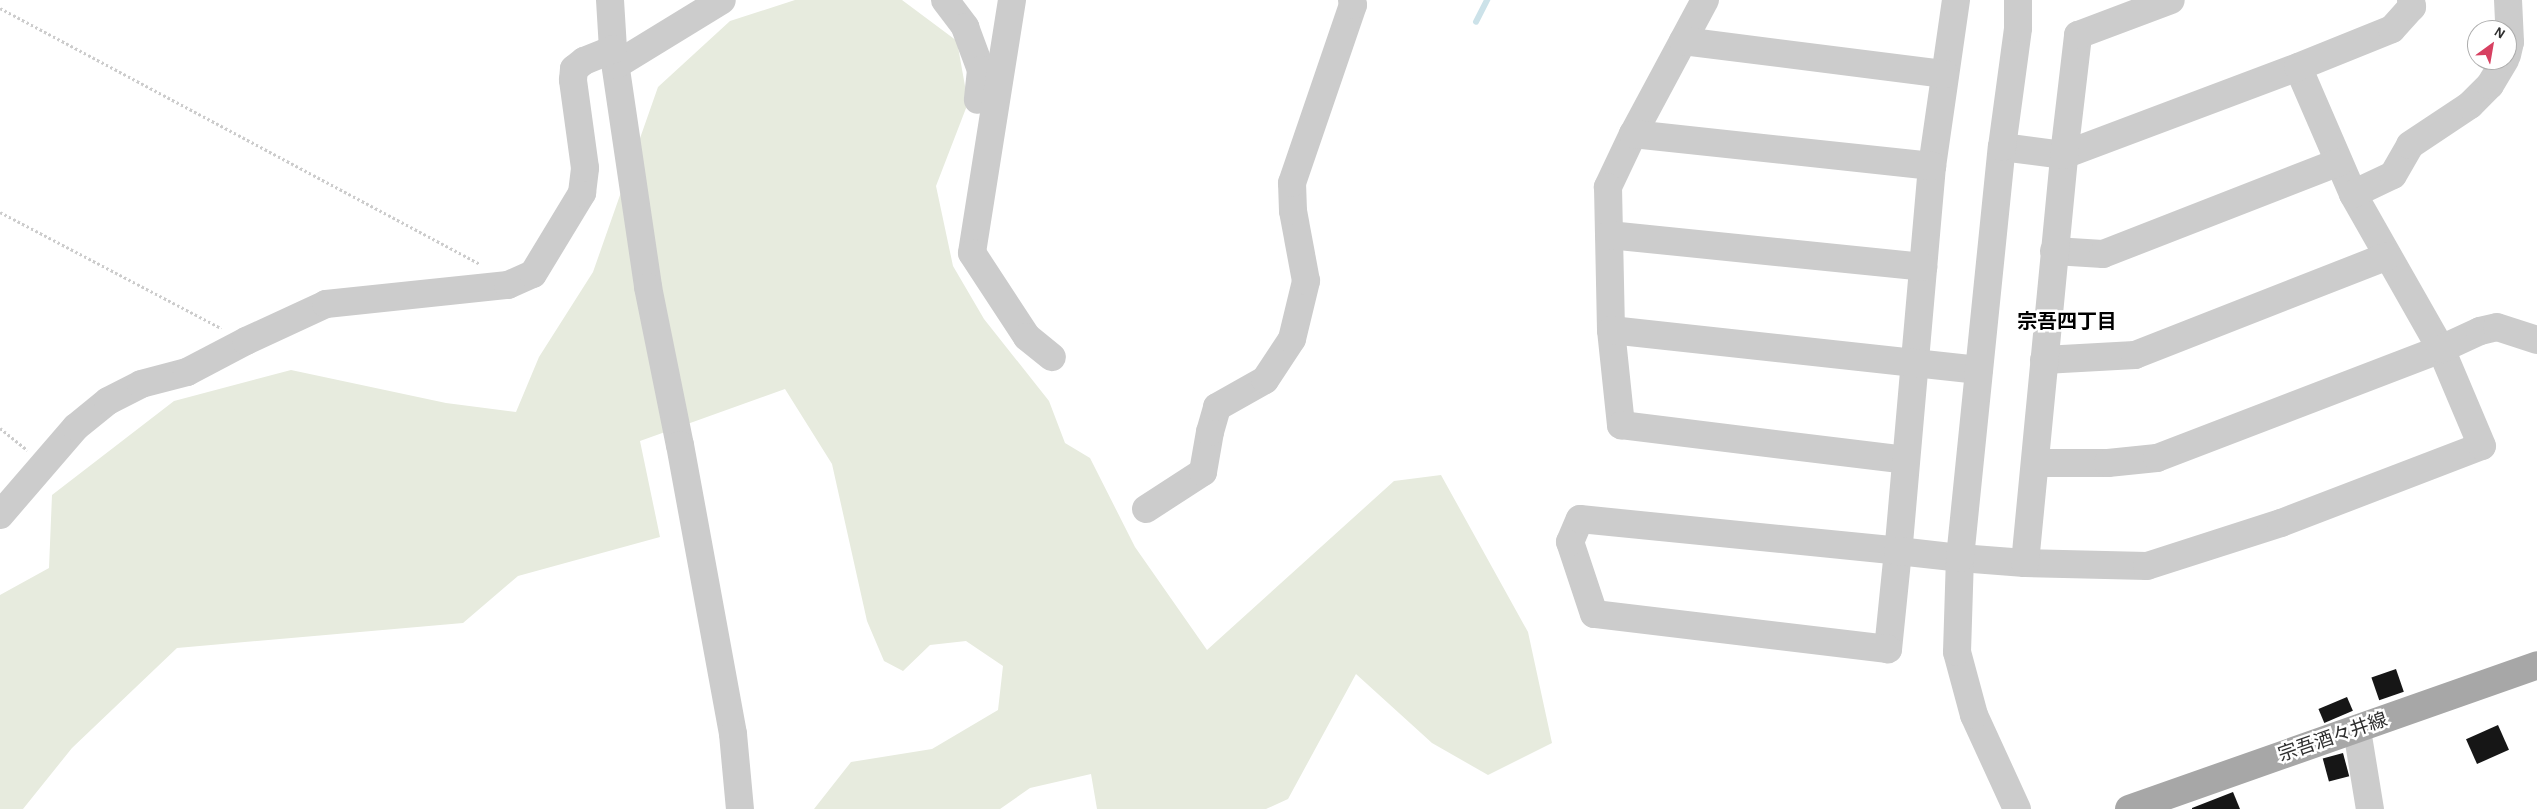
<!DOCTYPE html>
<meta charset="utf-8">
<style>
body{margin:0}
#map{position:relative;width:2537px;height:809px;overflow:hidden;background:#fff;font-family:"Alegreya Sans","Noto Sans JP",sans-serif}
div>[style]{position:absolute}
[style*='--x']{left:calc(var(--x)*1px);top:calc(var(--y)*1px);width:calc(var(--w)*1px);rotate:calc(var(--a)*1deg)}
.green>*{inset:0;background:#e7ebde}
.stream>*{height:5.5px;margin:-2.75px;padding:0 2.75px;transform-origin:2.75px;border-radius:2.75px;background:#cce2e9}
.building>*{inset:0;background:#161616;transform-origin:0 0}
.path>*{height:3px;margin-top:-1.5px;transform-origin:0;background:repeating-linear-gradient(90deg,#ccc 0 2.5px,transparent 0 5px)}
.minor>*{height:28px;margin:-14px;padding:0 14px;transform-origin:14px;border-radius:14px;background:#ccc}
.major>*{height:28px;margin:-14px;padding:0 14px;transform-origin:14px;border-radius:14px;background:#a7a7a7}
span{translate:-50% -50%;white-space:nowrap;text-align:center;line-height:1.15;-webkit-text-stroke:5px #fff;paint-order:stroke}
.street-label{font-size:19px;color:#2f2f2f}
.neighbourhood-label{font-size:20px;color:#000;font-weight:700}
.north{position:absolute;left:2467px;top:20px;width:50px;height:50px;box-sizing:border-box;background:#fff;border:1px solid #acacac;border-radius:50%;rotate:32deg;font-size:14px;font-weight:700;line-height:20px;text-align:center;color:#2f2f2f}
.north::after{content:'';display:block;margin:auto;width:18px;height:22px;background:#d74061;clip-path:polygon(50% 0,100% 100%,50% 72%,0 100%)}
</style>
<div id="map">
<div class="green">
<i style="clip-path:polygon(795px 0,902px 0,957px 41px,968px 103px,936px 186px,953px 266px,984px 319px,1049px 401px,1065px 443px,1090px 458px,1135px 547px,1207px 650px,1394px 481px,1441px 475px,1528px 632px,1552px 743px,1488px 775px,1432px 743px,1356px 674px,1288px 799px,1266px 809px,1097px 809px,1091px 774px,1030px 788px,1000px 809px,814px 809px,851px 762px,932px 749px,998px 710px,1003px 666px,966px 641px,930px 645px,903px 671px,884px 661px,867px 621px,832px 464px,785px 389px,640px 441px,660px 537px,518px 576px,463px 623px,177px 648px,72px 748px,23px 809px,0 809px,0 595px,49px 568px,52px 495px,174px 401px,291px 370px,446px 403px,516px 412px,539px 357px,593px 272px,658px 87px,730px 21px)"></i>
</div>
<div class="stream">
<i style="--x:1476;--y:22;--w:25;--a:-63"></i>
</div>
<div class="building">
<i style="left:2396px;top:669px;width:24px;height:26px;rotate:71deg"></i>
<i style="left:2347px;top:697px;width:15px;height:31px;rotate:67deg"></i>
<i style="left:2498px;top:725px;width:27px;height:35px;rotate:66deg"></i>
<i style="left:2343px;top:753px;width:24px;height:21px;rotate:75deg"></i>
<i style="clip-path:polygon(2233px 792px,2240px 809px,2192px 809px,2192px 808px)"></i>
</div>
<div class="path">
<i style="--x:0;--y:8;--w:544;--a:28.07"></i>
<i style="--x:0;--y:212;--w:250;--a:27.7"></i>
<i style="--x:0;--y:428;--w:35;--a:39"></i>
</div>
<div class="minor">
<i style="--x:610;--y:0;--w:49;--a:86.5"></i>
<i style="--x:613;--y:49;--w:241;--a:81.6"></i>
<i style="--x:648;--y:287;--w:161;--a:78.6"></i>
<i style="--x:680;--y:445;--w:294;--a:79.6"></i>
<i style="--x:733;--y:734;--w:75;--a:84.7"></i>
<i style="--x:945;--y:0;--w:34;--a:53"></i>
<i style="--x:965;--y:27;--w:46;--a:69.6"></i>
<i style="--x:981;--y:70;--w:30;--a:96"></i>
<i style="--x:1012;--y:0;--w:256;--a:99"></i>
<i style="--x:972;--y:253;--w:100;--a:56.8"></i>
<i style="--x:1027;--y:337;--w:32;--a:39"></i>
<i style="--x:1705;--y:0;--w:152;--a:118.2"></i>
<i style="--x:1633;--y:134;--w:59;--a:115.3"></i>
<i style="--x:1608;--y:187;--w:143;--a:88.8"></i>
<i style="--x:1611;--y:330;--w:96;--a:84"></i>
<i style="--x:1621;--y:425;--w:287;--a:7"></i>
<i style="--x:1956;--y:0;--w:168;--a:98.2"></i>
<i style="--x:1932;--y:166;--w:386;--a:95"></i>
<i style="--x:1898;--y:551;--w:99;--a:95.8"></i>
<i style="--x:1888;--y:649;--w:296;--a:-173.2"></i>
<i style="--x:1594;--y:614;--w:76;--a:-108.4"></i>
<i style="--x:1570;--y:542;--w:25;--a:-67"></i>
<i style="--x:1580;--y:519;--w:320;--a:5.7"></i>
<i style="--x:1898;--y:551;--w:62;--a:6.4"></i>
<i style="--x:1960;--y:558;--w:65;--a:4.4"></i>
<i style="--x:2025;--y:563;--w:122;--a:1.4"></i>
<i style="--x:2147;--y:566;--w:141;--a:-17.8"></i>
<i style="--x:2281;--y:523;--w:215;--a:-21"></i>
<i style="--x:2482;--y:446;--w:105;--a:-112.9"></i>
<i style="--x:2441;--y:349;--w:178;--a:-119.6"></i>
<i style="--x:2353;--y:194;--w:138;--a:-113.4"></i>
<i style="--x:1683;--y:41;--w:264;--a:7.2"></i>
<i style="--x:2507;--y:55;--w:13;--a:-77"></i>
<i style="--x:2510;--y:42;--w:42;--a:-92.7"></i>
<i style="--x:616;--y:65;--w:124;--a:-31.5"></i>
<i style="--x:1633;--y:134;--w:301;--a:6.1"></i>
<i style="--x:2002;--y:147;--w:63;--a:7.4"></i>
<i style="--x:2064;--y:155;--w:250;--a:-20.6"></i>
<i style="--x:2298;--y:67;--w:101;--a:-22"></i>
<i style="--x:2392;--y:29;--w:30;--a:-48"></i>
<i style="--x:2412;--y:7;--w:7;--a:-98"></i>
<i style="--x:2353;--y:194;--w:44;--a:-25.4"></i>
<i style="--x:2393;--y:175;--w:34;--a:-60"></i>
<i style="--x:2410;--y:145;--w:72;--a:-33.7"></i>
<i style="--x:2470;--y:105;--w:28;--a:-45"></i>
<i style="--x:2490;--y:85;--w:29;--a:-59"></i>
<i style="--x:1609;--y:235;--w:316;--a:5.8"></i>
<i style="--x:2054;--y:251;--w:49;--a:3.5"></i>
<i style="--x:2103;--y:254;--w:253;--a:-21.3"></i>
<i style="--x:1611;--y:330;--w:370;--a:6.2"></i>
<i style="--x:2044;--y:360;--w:91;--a:-3.1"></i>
<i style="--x:2135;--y:355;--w:271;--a:-21.4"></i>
<i style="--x:2035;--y:463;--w:73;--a:0"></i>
<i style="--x:2108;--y:463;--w:49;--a:-5.8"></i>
<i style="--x:2157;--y:458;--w:304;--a:-21"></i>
<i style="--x:2441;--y:349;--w:43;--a:-24.8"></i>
<i style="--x:2480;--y:331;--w:17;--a:-13"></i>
<i style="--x:2497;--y:327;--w:42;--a:18"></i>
<i style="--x:1146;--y:509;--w:68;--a:-33"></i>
<i style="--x:1203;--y:472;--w:41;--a:-80.1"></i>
<i style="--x:1210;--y:432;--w:26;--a:-74"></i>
<i style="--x:1217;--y:407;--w:55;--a:-29.4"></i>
<i style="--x:1265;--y:380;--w:49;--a:-56.6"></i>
<i style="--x:1292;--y:339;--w:60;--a:-76.4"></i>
<i style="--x:1306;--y:281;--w:71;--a:-100.5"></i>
<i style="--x:1293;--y:211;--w:28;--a:-92"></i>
<i style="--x:1292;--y:183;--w:188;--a:-71.1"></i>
<i style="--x:1353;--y:5;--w:5;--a:-101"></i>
<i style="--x:0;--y:515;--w:116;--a:-49.2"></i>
<i style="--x:76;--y:427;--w:41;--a:-39.1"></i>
<i style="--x:108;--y:401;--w:37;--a:-27"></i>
<i style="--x:141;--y:384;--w:48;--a:-14.6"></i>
<i style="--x:187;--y:372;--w:67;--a:-27.7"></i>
<i style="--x:246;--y:341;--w:88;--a:-24.8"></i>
<i style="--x:326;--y:304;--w:183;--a:-6"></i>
<i style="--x:508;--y:285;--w:27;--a:-24"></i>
<i style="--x:533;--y:274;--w:95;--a:-58.8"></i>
<i style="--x:582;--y:193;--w:25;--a:-83"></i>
<i style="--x:585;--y:168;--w:89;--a:-97.8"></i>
<i style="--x:573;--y:80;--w:11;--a:-85"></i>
<i style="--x:574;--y:69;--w:13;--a:-39"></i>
<i style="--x:584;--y:61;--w:31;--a:-22"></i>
<i style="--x:2025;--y:563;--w:410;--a:-84.5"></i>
<i style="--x:2064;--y:155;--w:121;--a:-83.3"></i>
<i style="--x:2078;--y:35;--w:99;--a:-20.6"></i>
<i style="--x:2357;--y:730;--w:80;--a:80.7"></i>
<i style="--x:2017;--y:809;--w:103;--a:-114.6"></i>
<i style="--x:1974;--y:715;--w:65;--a:-105.1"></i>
<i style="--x:1957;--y:652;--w:94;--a:-88.2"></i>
<i style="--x:1960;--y:558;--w:413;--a:-84.2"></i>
<i style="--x:2002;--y:147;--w:120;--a:-82.3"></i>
<i style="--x:2018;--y:28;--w:28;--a:-90"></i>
</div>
<div class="major">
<i style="--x:2129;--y:809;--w:433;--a:-19.4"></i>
</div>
<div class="street-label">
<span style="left:2333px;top:738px;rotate:-19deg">宗吾酒々井線</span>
</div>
<div class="neighbourhood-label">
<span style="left:2067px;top:322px">宗吾四丁目</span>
</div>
<div class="north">N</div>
</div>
